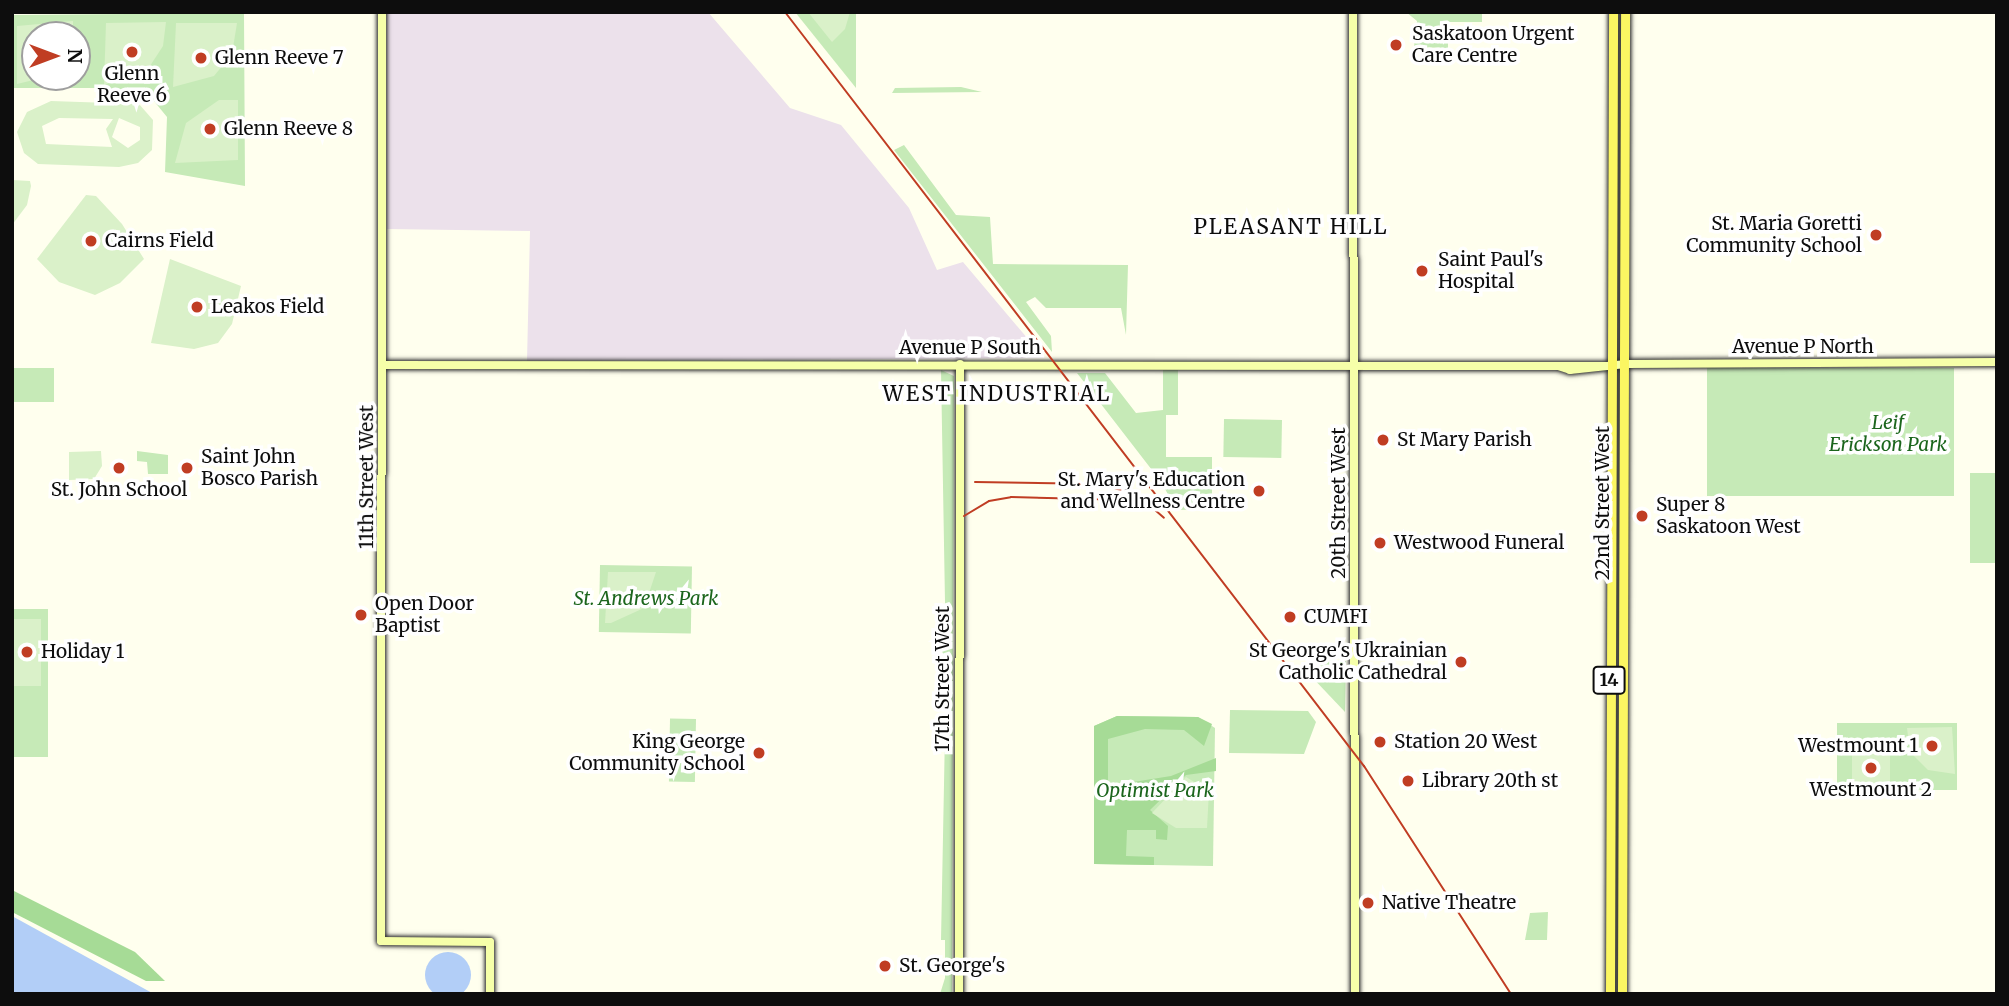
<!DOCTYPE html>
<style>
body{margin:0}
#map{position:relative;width:2009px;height:1006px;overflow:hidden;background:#ffe;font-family:Merriweather,serif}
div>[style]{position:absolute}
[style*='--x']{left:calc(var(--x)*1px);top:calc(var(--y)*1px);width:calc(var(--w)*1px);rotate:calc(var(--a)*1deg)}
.industrial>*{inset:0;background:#ece1eb}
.green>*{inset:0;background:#c6eab7;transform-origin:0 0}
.forest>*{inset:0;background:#a6db96}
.pitch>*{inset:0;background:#daf1c9;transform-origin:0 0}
.water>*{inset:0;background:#b2cef7}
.round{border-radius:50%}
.roads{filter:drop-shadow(0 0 2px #2f2f2f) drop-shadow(0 0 2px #2f2f2f)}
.secondary>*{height:8px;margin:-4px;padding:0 4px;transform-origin:4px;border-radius:4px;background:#f6ffa9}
.primary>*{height:9px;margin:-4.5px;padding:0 4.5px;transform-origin:4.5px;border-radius:4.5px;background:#fbf662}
.rail>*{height:2px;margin:-1px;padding:0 1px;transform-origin:1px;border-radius:1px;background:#c03d23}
.dots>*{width:19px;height:19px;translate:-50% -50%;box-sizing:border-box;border:4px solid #fff;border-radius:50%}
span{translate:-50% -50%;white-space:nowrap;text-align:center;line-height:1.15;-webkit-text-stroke:7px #fff;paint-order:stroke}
.shield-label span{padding:2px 5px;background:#fff;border:2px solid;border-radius:5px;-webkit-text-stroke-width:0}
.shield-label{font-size:18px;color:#0d0d0d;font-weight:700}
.poi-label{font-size:19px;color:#0d0d0d}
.left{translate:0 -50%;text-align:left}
.right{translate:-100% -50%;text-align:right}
.street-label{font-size:19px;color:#0d0d0d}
.park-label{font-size:19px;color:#1c661d;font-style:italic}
.neighbourhood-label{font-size:21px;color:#0d0d0d;letter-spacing:2px}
.frame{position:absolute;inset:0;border:14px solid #0d0d0d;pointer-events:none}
.north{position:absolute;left:21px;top:21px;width:70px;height:70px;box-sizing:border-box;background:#fff;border:2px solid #9e9e9e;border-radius:50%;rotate:90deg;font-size:19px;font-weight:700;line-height:28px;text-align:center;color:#0d0d0d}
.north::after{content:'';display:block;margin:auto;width:24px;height:32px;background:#c03d23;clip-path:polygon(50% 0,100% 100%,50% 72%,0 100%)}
</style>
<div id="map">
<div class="industrial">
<i style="clip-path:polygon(387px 12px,708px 12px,790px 108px,841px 125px,909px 208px,937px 270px,963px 262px,1044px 358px,527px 361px,530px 231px,387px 229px)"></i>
</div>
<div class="green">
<i style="clip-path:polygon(795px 12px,856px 12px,856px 88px)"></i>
<i style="clip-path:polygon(1406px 12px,1482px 12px,1482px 22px,1448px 22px,1448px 48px,1414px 47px,1417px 21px)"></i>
<i style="clip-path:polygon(evenodd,244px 13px,245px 186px,165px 172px,167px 117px,149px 95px,100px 95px,100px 88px,12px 88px,12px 15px,244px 13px,35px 35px,77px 35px,77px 77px,35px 77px,35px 35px)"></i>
<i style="clip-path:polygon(961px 87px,982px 92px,892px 93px,895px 88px)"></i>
<i style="clip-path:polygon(904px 145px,956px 215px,990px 217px,993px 264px,1128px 265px,1126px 335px,1121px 308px,1046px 308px,1035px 297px,1026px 302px,1051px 336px,1052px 352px,894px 150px)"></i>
<i style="left:54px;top:368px;width:34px;height:42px;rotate:90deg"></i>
<i style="left:1707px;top:368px;width:247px;height:128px"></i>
<i style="clip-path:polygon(941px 370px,954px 376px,952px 994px,940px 994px,945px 978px,945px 940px,941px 940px,946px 680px,941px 673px,945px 602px)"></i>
<i style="clip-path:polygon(1163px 370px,1178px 370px,1178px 415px,1166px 415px,1166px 457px,1212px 457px,1212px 509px,1176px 510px,1162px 483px,1077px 373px,1105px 373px,1136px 413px,1163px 410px)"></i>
<i style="left:1224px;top:419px;width:58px;height:38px;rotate:1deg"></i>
<i style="clip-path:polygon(137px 451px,168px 455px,168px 474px,148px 474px,147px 462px,137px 461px)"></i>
<i style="left:1997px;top:473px;width:90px;height:27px;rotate:90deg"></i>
<i style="left:600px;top:565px;width:92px;height:67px;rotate:1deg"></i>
<i style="left:12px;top:609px;width:36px;height:148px"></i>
<i style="clip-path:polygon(1310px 660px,1346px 661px,1345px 712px,1309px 674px)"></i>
<i style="clip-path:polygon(1230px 710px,1308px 711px,1316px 722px,1304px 754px,1229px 753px)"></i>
<i style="clip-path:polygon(1117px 716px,1198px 717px,1215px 728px,1213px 866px,1094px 864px,1094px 726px)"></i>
<i style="left:696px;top:719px;width:63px;height:26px;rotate:91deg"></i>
<i style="left:1837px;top:723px;width:120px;height:67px"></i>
<i style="clip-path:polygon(1548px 912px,1547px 940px,1525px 940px,1530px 913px)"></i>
</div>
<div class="forest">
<i style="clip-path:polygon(1117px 716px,1198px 717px,1212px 724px,1204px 746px,1184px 730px,1145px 729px,1108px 739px,1108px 786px,1171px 776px,1216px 758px,1216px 771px,1186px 775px,1150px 810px,1168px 826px,1167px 840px,1156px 839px,1156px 830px,1127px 830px,1126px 856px,1154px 857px,1154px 865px,1094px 864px,1094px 726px)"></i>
<i style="clip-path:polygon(12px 890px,135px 952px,165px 981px,146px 981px,12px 912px)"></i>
</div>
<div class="pitch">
<i style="clip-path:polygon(808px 12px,850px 12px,845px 29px,832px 42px)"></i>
<i style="clip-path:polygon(73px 21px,73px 35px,35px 35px,35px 77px,46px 77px,17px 84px,17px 26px)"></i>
<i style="clip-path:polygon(166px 22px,163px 46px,148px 69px,104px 85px,106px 23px)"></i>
<i style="clip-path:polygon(176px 23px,237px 23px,232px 54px,214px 76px,173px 87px)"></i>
<i style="clip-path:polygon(219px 100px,238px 100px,238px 160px,175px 163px,186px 123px)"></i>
<i style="clip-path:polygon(evenodd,51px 101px,139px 104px,153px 120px,152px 150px,138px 163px,119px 167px,38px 164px,24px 153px,17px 132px,27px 112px,51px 101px,59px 118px,113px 119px,106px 129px,112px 147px,46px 144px,42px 126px,59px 118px,51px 101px,119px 118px,140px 127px,140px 140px,128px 148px,112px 137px,119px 118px)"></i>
<i style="clip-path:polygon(12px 180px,30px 181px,31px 186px,27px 205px,12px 225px)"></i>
<i style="clip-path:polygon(86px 195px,96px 196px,122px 224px,144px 259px,120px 283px,95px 295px,59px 282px,37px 259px)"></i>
<i style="clip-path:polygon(170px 259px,241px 286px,232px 324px,218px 343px,194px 349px,151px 343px)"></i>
<i style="clip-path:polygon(101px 451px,102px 466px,94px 479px,69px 480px,69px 452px)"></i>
<i style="clip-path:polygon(608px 572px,656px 572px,644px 608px,611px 623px,605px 623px)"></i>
<i style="left:41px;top:619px;width:67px;height:29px;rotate:90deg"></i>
<i style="clip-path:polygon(1952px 727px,1955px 774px,1928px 770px,1910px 752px,1907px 728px)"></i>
<i style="left:1852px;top:753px;width:38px;height:30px"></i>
<i style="clip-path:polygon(1186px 777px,1209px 791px,1207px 828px,1176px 828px,1152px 813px)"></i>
</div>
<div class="water">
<i style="clip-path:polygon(12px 916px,154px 994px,12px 994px)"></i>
<i class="round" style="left:425px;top:952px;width:46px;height:46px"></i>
</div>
<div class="roads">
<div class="secondary">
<i style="--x:382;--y:12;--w:929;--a:90.06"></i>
<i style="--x:381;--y:941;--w:109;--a:0.5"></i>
<i style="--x:490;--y:942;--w:52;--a:90"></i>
<i style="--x:1353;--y:12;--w:982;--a:89.88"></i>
<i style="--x:382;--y:365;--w:1227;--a:0.05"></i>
<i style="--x:1558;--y:366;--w:13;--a:18"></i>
<i style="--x:1570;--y:370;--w:56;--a:-6.1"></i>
<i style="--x:1626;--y:364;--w:371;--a:-0.3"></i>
<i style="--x:959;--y:994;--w:630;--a:-89.91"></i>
</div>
<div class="primary">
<i style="--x:1610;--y:994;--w:982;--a:-89.82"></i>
<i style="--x:1622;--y:994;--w:982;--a:-89.82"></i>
</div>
</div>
<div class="rail">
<i style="--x:785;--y:12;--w:951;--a:52.48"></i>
<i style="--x:1364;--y:766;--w:271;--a:57.2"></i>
<i style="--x:975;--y:482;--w:127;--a:0.9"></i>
<i style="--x:1102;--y:484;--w:39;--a:18"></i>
<i style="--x:1139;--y:496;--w:33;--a:41"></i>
<i style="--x:964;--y:516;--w:29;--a:-31"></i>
<i style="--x:989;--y:501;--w:22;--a:-10"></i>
<i style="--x:1011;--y:497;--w:121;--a:1.4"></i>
</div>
<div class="dots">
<i style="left:1396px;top:45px;background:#c03d23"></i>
<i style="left:132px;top:52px;background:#c03d23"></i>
<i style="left:201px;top:58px;background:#c03d23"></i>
<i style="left:210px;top:129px;background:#c03d23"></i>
<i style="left:1876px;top:235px;background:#c03d23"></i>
<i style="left:91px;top:241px;background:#c03d23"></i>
<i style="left:1422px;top:271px;background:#c03d23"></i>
<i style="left:197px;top:307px;background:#c03d23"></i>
<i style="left:1383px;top:440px;background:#c03d23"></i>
<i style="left:119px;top:468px;background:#c03d23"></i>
<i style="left:187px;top:468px;background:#c03d23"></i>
<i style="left:1259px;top:491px;background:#c03d23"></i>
<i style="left:1642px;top:516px;background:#c03d23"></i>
<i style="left:1380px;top:543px;background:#c03d23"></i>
<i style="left:361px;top:615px;background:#c03d23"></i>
<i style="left:1290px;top:617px;background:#c03d23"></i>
<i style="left:27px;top:652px;background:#c03d23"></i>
<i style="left:1461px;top:662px;background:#c03d23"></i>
<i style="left:1380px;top:742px;background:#c03d23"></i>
<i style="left:1932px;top:746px;background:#c03d23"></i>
<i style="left:759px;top:753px;background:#c03d23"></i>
<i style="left:1871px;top:768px;background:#c03d23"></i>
<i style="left:1408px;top:781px;background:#c03d23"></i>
<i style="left:1368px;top:903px;background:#c03d23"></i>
<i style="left:885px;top:966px;background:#c03d23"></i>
</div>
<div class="shield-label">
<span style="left:1609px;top:680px">14</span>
</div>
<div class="poi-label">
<span class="left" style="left:1412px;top:45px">Saskatoon Urgent<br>Care Centre</span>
<span class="left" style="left:215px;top:58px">Glenn Reeve 7</span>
<span style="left:132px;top:85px">Glenn<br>Reeve 6</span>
<span class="left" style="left:224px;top:129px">Glenn Reeve 8</span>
<span class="right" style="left:1862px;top:235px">St. Maria Goretti<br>Community School</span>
<span class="left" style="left:105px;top:241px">Cairns Field</span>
<span class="left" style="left:1438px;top:271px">Saint Paul's<br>Hospital</span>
<span class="left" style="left:211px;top:307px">Leakos Field</span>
<span class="left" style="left:1397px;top:440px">St Mary Parish</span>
<span class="left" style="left:201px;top:468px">Saint John<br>Bosco Parish</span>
<span class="right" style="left:1245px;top:491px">St. Mary's Education<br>and Wellness Centre</span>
<span style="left:119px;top:490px">St. John School</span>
<span class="left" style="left:1656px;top:516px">Super 8<br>Saskatoon West</span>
<span class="left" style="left:1394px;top:543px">Westwood Funeral</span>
<span class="left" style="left:375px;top:615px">Open Door<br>Baptist</span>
<span class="left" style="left:1304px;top:617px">CUMFI</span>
<span class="right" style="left:1447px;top:662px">St George's Ukrainian<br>Catholic Cathedral</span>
<span class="left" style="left:41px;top:652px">Holiday 1</span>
<span class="right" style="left:745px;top:753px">King George<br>Community School</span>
<span class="left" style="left:1394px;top:742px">Station 20 West</span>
<span class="right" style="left:1918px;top:746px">Westmount 1</span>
<span class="left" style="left:1422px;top:781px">Library 20th st</span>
<span style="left:1871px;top:790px">Westmount 2</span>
<span class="left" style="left:1382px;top:903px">Native Theatre</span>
<span class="left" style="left:899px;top:966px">St. George's</span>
</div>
<div class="street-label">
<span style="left:1803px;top:347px">Avenue P North</span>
<span style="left:970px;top:348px">Avenue P South</span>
<span style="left:367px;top:477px;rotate:-90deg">11th Street West</span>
<span style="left:1339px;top:503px;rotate:-90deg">20th Street West</span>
<span style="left:1603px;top:503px;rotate:-90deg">22nd Street West</span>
<span style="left:943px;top:679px;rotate:-90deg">17th Street West</span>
</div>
<div class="park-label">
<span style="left:1888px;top:434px">Leif<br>Erickson Park</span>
<span style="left:646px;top:599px">St. Andrews Park</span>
<span style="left:1155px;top:791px">Optimist Park</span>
</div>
<div class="neighbourhood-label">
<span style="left:1291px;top:227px">PLEASANT HILL</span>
<span style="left:997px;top:394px">WEST INDUSTRIAL</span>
</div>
<div class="frame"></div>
<div class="north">N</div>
</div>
